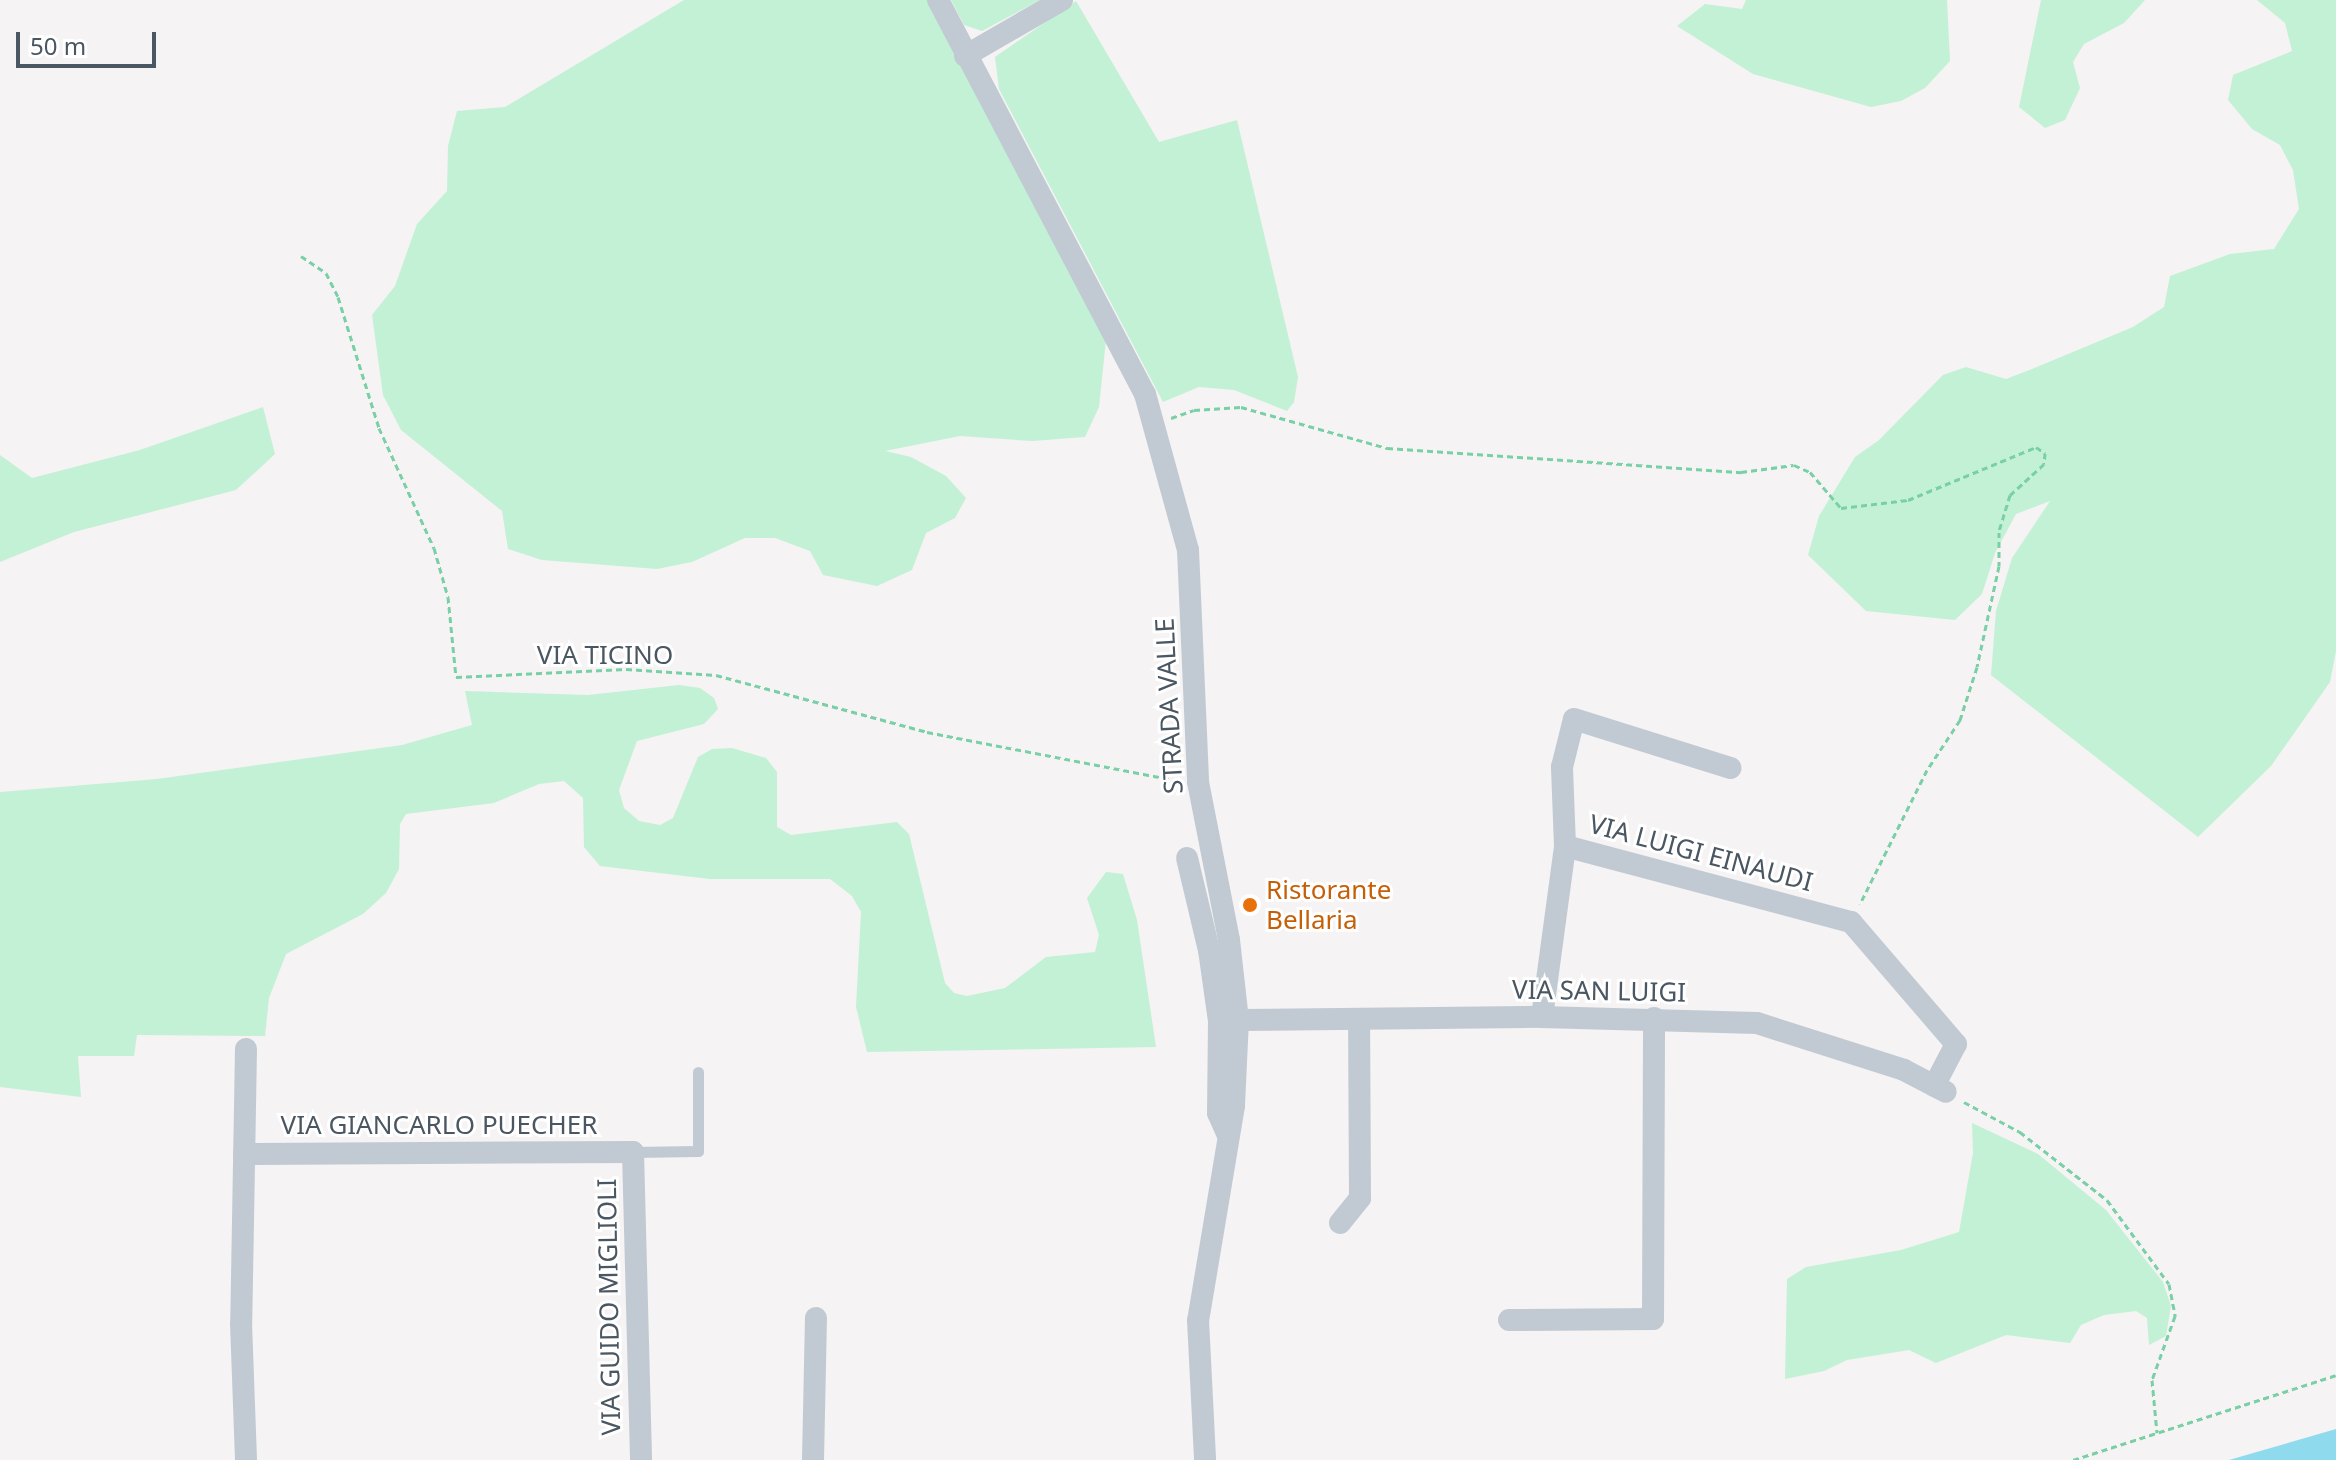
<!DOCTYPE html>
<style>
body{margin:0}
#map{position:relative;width:2336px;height:1460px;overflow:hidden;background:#f5f3f3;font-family:"Noto Sans",sans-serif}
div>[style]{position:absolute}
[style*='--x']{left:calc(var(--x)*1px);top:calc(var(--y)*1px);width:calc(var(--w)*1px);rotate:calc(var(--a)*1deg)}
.green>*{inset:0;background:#c3f1d5}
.water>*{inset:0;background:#90daee}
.path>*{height:3px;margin-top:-1.5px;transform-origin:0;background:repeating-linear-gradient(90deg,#7ad0a6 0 6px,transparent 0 10px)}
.service>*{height:11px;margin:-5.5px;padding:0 5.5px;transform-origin:5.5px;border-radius:5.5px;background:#c1cad2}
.minor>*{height:22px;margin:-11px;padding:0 11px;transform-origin:11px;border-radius:11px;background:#c1cad2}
.dots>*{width:22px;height:22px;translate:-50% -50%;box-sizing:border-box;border:4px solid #fff;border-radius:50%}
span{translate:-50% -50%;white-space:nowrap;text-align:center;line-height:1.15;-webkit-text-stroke:6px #fff;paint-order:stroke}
.street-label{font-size:26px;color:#4a5661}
.food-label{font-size:26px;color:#c56008}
.left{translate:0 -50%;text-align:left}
.scale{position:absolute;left:16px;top:32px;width:140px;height:36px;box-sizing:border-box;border:4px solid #4a5661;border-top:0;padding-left:10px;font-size:24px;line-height:28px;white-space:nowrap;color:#4a5661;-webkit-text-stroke:6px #fff;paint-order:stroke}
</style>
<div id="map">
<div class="green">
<i style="clip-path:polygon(684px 0,929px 0,1107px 330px,1099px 407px,1085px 437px,1032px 441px,960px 436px,885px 451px,911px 457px,946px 476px,966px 498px,955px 518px,926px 533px,912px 570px,877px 586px,823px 575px,810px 551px,775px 538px,745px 538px,692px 562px,657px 569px,542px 560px,508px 549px,502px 511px,401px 430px,383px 395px,372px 315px,395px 286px,417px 224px,447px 191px,448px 146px,457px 111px,505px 107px)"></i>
<i style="clip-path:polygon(951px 0,1040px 0,982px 31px,964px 25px)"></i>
<i style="clip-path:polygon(1746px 0,1947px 0,1950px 61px,1925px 88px,1901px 101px,1871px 107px,1753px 74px,1677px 26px,1705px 4px,1742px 9px)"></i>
<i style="clip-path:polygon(2041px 0,2145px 0,2124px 23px,2084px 44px,2073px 62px,2080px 88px,2065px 120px,2045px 128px,2019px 107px)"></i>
<i style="clip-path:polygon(2257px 0,2336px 0,2336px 651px,2330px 682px,2271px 766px,2198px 837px,1991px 675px,1996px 611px,2012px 558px,2050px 501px,2016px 514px,1995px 553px,1982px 594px,1955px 620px,1866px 611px,1808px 555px,1819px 516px,1855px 457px,1879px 440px,1943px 375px,1966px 367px,2006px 379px,2032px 369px,2133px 327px,2164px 307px,2170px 276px,2230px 254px,2274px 249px,2299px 209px,2293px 170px,2280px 145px,2252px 129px,2228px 100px,2233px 75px,2292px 51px,2285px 23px)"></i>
<i style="clip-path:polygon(1076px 1px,1159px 142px,1237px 120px,1298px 377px,1294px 402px,1287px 411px,1234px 390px,1199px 387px,1163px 402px,999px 89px,995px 57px)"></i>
<i style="clip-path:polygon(263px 407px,275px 454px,236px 490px,74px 532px,0 562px,0 455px,32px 478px,140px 450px)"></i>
<i style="clip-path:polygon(679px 685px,700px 688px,714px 698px,718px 709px,704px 724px,637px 741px,619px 790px,624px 808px,639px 821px,660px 825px,673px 818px,698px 757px,712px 749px,732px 748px,766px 758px,777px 772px,777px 827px,791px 835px,897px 822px,909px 834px,945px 983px,954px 993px,967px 996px,1005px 988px,1046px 957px,1095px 952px,1099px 935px,1087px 898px,1106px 872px,1123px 874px,1137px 920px,1156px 1047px,867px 1052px,856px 1007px,861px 912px,852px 896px,830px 879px,710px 879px,600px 866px,584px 847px,583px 798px,564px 781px,539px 784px,494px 803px,406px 814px,400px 824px,399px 869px,386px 893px,363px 914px,286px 954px,269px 998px,265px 1036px,137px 1035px,134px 1056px,78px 1056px,81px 1097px,0 1087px,0 792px,157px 779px,402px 745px,472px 725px,465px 691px,588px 695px)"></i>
<i style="clip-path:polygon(1972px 1123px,2038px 1154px,2106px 1210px,2163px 1282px,2171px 1306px,2166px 1336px,2149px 1345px,2147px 1318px,2136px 1311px,2104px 1315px,2081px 1325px,2070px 1343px,2006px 1335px,1936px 1363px,1909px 1350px,1847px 1360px,1824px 1371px,1785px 1379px,1787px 1279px,1806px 1267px,1901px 1250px,1959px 1232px,1973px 1153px)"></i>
</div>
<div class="water">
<i style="clip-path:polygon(2336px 1429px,2336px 1460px,2229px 1460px)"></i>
</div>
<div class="path">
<i style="--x:301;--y:256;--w:30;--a:34"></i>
<i style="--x:326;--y:273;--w:27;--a:63"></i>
<i style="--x:338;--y:297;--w:137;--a:72.6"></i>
<i style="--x:379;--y:428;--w:132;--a:65.4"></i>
<i style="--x:434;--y:548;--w:51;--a:74.1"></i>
<i style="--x:448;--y:597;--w:80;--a:84.3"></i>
<i style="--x:456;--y:677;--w:170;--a:-2.7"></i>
<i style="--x:626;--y:669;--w:90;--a:3.8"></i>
<i style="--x:716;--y:675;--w:219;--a:15.1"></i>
<i style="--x:927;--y:732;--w:256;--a:11"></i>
<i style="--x:1171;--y:418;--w:24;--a:-19"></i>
<i style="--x:1194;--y:410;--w:47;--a:-3.7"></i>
<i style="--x:1241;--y:407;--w:152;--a:15.7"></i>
<i style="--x:1387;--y:448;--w:355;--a:3.9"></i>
<i style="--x:1741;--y:472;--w:53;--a:-7.5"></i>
<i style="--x:1794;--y:465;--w:17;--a:24"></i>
<i style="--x:1810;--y:472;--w:48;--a:49.3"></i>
<i style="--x:1841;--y:508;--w:67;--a:-6.8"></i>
<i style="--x:1908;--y:500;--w:139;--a:-22.5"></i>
<i style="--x:2036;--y:447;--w:11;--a:34"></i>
<i style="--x:2045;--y:453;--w:11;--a:95"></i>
<i style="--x:2044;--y:464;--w:46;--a:137.6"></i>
<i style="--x:2010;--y:495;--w:39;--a:107"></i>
<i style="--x:1999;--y:532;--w:34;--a:90"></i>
<i style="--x:1999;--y:566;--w:103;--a:102.3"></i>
<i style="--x:1977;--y:667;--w:56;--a:107.8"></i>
<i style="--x:1960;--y:720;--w:60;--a:123.4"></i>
<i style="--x:1927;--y:770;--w:150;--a:116.6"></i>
<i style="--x:1964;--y:1102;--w:64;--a:28.2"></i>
<i style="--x:2020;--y:1132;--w:110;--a:38"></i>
<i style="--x:2107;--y:1200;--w:104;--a:53.6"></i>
<i style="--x:2169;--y:1284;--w:33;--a:79"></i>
<i style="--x:2175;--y:1316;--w:68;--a:109.8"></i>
<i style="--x:2152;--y:1380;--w:53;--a:84.6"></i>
<i style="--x:2073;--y:1460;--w:276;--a:-17.9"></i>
</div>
<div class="service">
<i style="--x:633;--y:1152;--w:65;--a:-0.9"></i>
<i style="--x:698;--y:1151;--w:79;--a:-90"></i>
</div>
<div class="minor">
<i style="--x:938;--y:0;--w:445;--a:62.3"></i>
<i style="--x:1145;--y:394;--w:162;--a:74.6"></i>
<i style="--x:1188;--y:550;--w:232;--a:87.5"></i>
<i style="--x:1198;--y:782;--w:161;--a:78.9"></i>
<i style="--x:1229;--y:940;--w:81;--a:83.6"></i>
<i style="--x:1238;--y:1020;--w:86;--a:92.7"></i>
<i style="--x:1234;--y:1106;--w:217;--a:99.5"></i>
<i style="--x:1198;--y:1320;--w:140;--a:87.1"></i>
<i style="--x:965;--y:56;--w:112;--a:-30"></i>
<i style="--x:1565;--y:846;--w:79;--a:-92.2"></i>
<i style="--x:1562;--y:767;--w:49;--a:-76"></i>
<i style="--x:1574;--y:719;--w:164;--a:17.4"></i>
<i style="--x:1187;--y:858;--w:95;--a:76.6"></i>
<i style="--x:1209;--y:950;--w:72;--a:82"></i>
<i style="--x:1219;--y:1021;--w:92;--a:90.6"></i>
<i style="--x:1218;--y:1113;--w:24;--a:66"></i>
<i style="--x:1542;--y:1017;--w:173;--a:-82.3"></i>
<i style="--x:1565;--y:846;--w:296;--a:14.9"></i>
<i style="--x:1851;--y:922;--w:161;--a:49.3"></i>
<i style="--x:1956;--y:1044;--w:47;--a:117.6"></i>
<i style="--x:1238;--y:1020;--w:304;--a:-0.6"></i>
<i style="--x:1542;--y:1017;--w:215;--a:1.6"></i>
<i style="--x:1757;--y:1023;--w:154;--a:17.7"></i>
<i style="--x:1904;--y:1070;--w:47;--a:27.6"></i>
<i style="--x:246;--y:1049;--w:274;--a:91"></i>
<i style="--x:241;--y:1323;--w:137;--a:87.9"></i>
<i style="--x:244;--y:1154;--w:389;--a:-0.3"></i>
<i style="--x:633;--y:1152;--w:308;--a:88.5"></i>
<i style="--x:1340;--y:1223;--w:32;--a:-51"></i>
<i style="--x:1360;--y:1198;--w:178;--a:-90.3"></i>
<i style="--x:1509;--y:1320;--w:144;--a:-0.4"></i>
<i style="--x:1653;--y:1319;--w:301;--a:-89.8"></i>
<i style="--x:813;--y:1460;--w:142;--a:-88.8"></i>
</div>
<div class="dots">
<i style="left:1250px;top:905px;background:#e8710a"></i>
</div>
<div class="street-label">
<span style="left:605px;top:655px">VIA TICINO</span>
<span style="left:1169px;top:706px;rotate:-93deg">STRADA VALLE</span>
<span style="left:1701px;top:853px;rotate:15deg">VIA LUIGI EINAUDI</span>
<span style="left:1599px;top:991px;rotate:1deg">VIA SAN LUIGI</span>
<span style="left:439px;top:1125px">VIA GIANCARLO PUECHER</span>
<span style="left:609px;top:1307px;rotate:-91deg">VIA GUIDO MIGLIOLI</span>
</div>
<div class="food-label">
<span class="left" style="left:1266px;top:905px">Ristorante<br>Bellaria</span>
</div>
<div class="scale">50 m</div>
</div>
